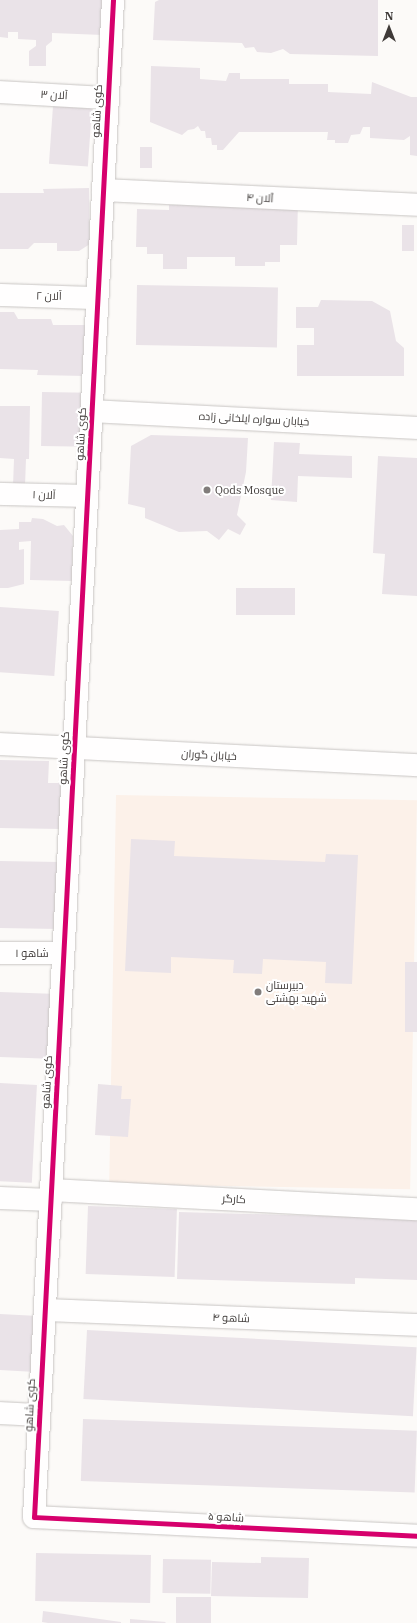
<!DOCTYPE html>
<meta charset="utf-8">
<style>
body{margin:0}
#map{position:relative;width:417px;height:1623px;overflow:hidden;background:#fcfaf8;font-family:"IBM Plex Serif",Cairo,serif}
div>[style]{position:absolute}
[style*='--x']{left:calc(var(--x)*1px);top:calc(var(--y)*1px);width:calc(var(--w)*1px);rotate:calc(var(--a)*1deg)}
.built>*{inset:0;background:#fcf1e9;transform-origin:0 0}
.building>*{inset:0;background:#eae3e8;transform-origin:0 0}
.roads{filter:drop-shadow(0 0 1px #c8c5c3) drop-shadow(0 0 1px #c8c5c3)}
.minor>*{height:22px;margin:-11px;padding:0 11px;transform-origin:11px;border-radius:11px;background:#fffefe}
.cycleway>*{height:5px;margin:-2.5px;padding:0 2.5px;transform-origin:2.5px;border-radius:2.5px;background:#d6006c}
.dots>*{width:11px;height:11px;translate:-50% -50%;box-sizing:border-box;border:2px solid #fff;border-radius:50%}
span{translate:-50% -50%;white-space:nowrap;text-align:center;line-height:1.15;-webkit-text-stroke:4px #fff;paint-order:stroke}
.street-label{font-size:11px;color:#3f3a38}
.poi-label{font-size:11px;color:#3f3a38}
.left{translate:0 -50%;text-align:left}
.north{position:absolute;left:369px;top:8px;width:40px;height:40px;-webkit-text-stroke:3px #fff;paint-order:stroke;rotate:0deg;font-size:11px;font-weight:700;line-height:16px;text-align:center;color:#3f3a38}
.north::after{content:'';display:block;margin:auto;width:14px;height:18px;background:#3f3a38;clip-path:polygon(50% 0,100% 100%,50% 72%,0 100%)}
</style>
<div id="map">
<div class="built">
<i style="left:116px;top:795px;width:301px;height:389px;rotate:1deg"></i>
</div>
<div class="building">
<i style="clip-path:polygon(0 0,103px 0,103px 35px,52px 33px,52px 41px,46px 46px,46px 66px,29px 66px,29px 51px,36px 46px,36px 40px,18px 39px,18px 32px,8px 32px,8px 38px,0 37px)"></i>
<i style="clip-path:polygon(159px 0,378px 0,378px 56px,290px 54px,283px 49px,271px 53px,257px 52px,254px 47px,245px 48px,242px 43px,153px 40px,155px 2px)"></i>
<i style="clip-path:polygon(151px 66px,200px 68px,200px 79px,226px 81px,229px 73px,240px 73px,240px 79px,289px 79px,289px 84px,328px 84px,328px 92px,371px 94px,372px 82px,411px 97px,417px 97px,417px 156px,410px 155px,410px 136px,404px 140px,370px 138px,370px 127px,363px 127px,360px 134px,351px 135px,348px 143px,335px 143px,335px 140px,327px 140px,328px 132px,239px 132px,223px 150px,217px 150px,217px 145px,212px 145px,211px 138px,206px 138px,205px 131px,201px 131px,198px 126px,194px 129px,188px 130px,182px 135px,150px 122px)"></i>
<i style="left:53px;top:106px;width:39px;height:58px;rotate:4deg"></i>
<i style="left:140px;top:147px;width:12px;height:21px"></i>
<i style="clip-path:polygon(89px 188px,90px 244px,79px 251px,57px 251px,57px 243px,34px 243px,28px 249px,0 249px,0 193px,44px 193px,43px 189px)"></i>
<i style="clip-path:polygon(298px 200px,297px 245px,280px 245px,280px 262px,265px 262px,265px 266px,235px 266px,235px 257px,187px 257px,187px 269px,163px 269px,163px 254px,147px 254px,147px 247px,136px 247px,137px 209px,169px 210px,169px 205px,272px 206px)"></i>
<i style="left:402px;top:225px;width:12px;height:26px"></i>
<i style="left:137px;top:285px;width:141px;height:60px;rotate:1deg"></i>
<i style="clip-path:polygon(321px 300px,372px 301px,390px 311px,396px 341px,404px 348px,404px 376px,297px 376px,297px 345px,314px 345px,314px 328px,296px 328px,296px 307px,318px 307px)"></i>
<i style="clip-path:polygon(0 312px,14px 312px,18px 319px,51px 319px,53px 325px,86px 325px,85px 376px,37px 375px,38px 370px,0 369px)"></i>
<i style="left:42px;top:392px;width:47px;height:54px;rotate:1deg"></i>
<i style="clip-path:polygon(0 406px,30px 406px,29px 459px,26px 459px,25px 486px,13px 486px,14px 459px,0 458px)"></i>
<i style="clip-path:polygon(151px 435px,248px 438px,246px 472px,237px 515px,246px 524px,240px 535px,228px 529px,219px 540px,207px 531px,179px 532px,145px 518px,145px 508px,128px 504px,131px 446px)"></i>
<i style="clip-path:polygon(274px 442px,300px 443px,299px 454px,352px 456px,352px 478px,298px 476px,297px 502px,271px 500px)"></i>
<i style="clip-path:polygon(378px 456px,417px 458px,417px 596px,382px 594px,385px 554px,373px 553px)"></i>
<i style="clip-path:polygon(32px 518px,43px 519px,57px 526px,64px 525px,73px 536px,72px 581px,30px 580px,31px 541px,19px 542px,19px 550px,24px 549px,24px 584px,8px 588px,0 588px,0 530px,19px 529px,19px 522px,31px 522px)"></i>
<i style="left:236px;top:588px;width:59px;height:27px"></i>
<i style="left:0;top:607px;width:59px;height:65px;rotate:4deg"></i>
<i style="clip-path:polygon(0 760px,49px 761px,48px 783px,62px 783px,61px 829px,0 828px)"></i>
<i style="clip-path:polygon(131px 839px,175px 841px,174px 856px,325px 862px,326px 854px,358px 855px,352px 984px,325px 983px,326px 962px,263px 959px,262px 974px,233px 973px,234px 960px,171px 957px,171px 973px,125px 971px)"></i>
<i style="left:0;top:861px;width:59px;height:67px;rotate:1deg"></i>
<i style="left:405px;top:962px;width:12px;height:70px"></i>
<i style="left:0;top:992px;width:51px;height:65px;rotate:2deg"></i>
<i style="left:0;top:1083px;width:37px;height:98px;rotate:3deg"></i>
<i style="clip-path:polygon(98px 1084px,122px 1086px,121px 1099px,131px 1099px,128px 1137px,95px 1135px)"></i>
<i style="left:88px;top:1206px;width:89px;height:68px;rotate:2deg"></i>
<i style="clip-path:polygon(179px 1212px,357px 1217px,417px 1213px,417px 1280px,355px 1278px,355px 1284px,177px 1279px)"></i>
<i style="left:0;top:1314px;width:38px;height:56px;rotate:3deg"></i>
<i style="left:87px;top:1330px;width:330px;height:69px;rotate:3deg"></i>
<i style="left:83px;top:1419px;width:334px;height:62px;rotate:2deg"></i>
<i style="left:36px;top:1553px;width:115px;height:48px;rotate:1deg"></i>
<i style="clip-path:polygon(261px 1557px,309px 1558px,308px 1598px,211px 1596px,212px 1562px,261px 1563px)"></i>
<i style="left:163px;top:1559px;width:48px;height:34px;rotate:1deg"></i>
<i style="left:176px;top:1597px;width:35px;height:26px"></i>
<i style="clip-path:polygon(43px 1611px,121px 1622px,121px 1623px,48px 1623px,42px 1622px)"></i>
<i style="clip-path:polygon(130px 1619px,166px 1622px,165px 1623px,130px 1623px)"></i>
</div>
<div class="roads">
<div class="minor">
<i style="--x:113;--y:0;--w:1519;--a:92.98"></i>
<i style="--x:34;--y:1517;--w:383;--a:2.8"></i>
<i style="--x:0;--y:92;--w:108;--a:3.2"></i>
<i style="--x:103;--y:190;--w:314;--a:2.7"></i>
<i style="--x:0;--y:295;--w:97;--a:1.8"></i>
<i style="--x:92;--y:411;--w:325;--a:3"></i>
<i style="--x:0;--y:494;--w:87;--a:1.3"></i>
<i style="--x:0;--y:744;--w:418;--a:2.9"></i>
<i style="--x:0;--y:953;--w:63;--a:0"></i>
<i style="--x:51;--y:1190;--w:366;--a:3"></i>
<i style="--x:0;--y:1198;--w:51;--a:2.2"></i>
<i style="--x:45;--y:1310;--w:372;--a:2.3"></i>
<i style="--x:0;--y:1413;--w:39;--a:3"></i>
</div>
</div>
<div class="cycleway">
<i style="--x:113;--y:0;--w:1519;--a:92.98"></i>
<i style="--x:34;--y:1517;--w:383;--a:2.8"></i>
</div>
<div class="dots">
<i style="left:207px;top:490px;background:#817d7b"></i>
<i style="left:258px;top:992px;background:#817d7b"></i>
</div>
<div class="street-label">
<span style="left:54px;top:95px;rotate:3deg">آلان ۳</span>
<span style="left:97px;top:111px;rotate:-87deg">کوی شاهو</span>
<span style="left:260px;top:198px;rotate:3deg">آلان ۴</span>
<span style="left:49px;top:296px;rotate:1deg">آلان ۲</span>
<span style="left:254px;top:419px;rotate:3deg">خیابان سواره ایلخانی زاده</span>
<span style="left:81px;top:434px;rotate:-87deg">کوی شاهو</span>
<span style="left:44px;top:495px;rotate:2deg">آلان ۱</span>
<span style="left:209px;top:755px;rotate:3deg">خیابان گوران</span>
<span style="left:64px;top:758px;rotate:-87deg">کوی شاهو</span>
<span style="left:32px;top:953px">شاهو ۱</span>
<span style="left:47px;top:1082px;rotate:-87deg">کوی شاهو</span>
<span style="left:234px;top:1199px;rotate:3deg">کارگر</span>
<span style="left:231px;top:1318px;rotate:2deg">شاهو ۴</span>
<span style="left:30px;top:1405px;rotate:-87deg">کوی شاهو</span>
<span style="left:226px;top:1517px;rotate:3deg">شاهو ۵</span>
</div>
<div class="poi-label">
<span class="left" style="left:215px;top:490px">Qods Mosque</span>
<span class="left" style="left:266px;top:992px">دبیرستان<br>شهید بهشتی</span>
</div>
<div class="north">N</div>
</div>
